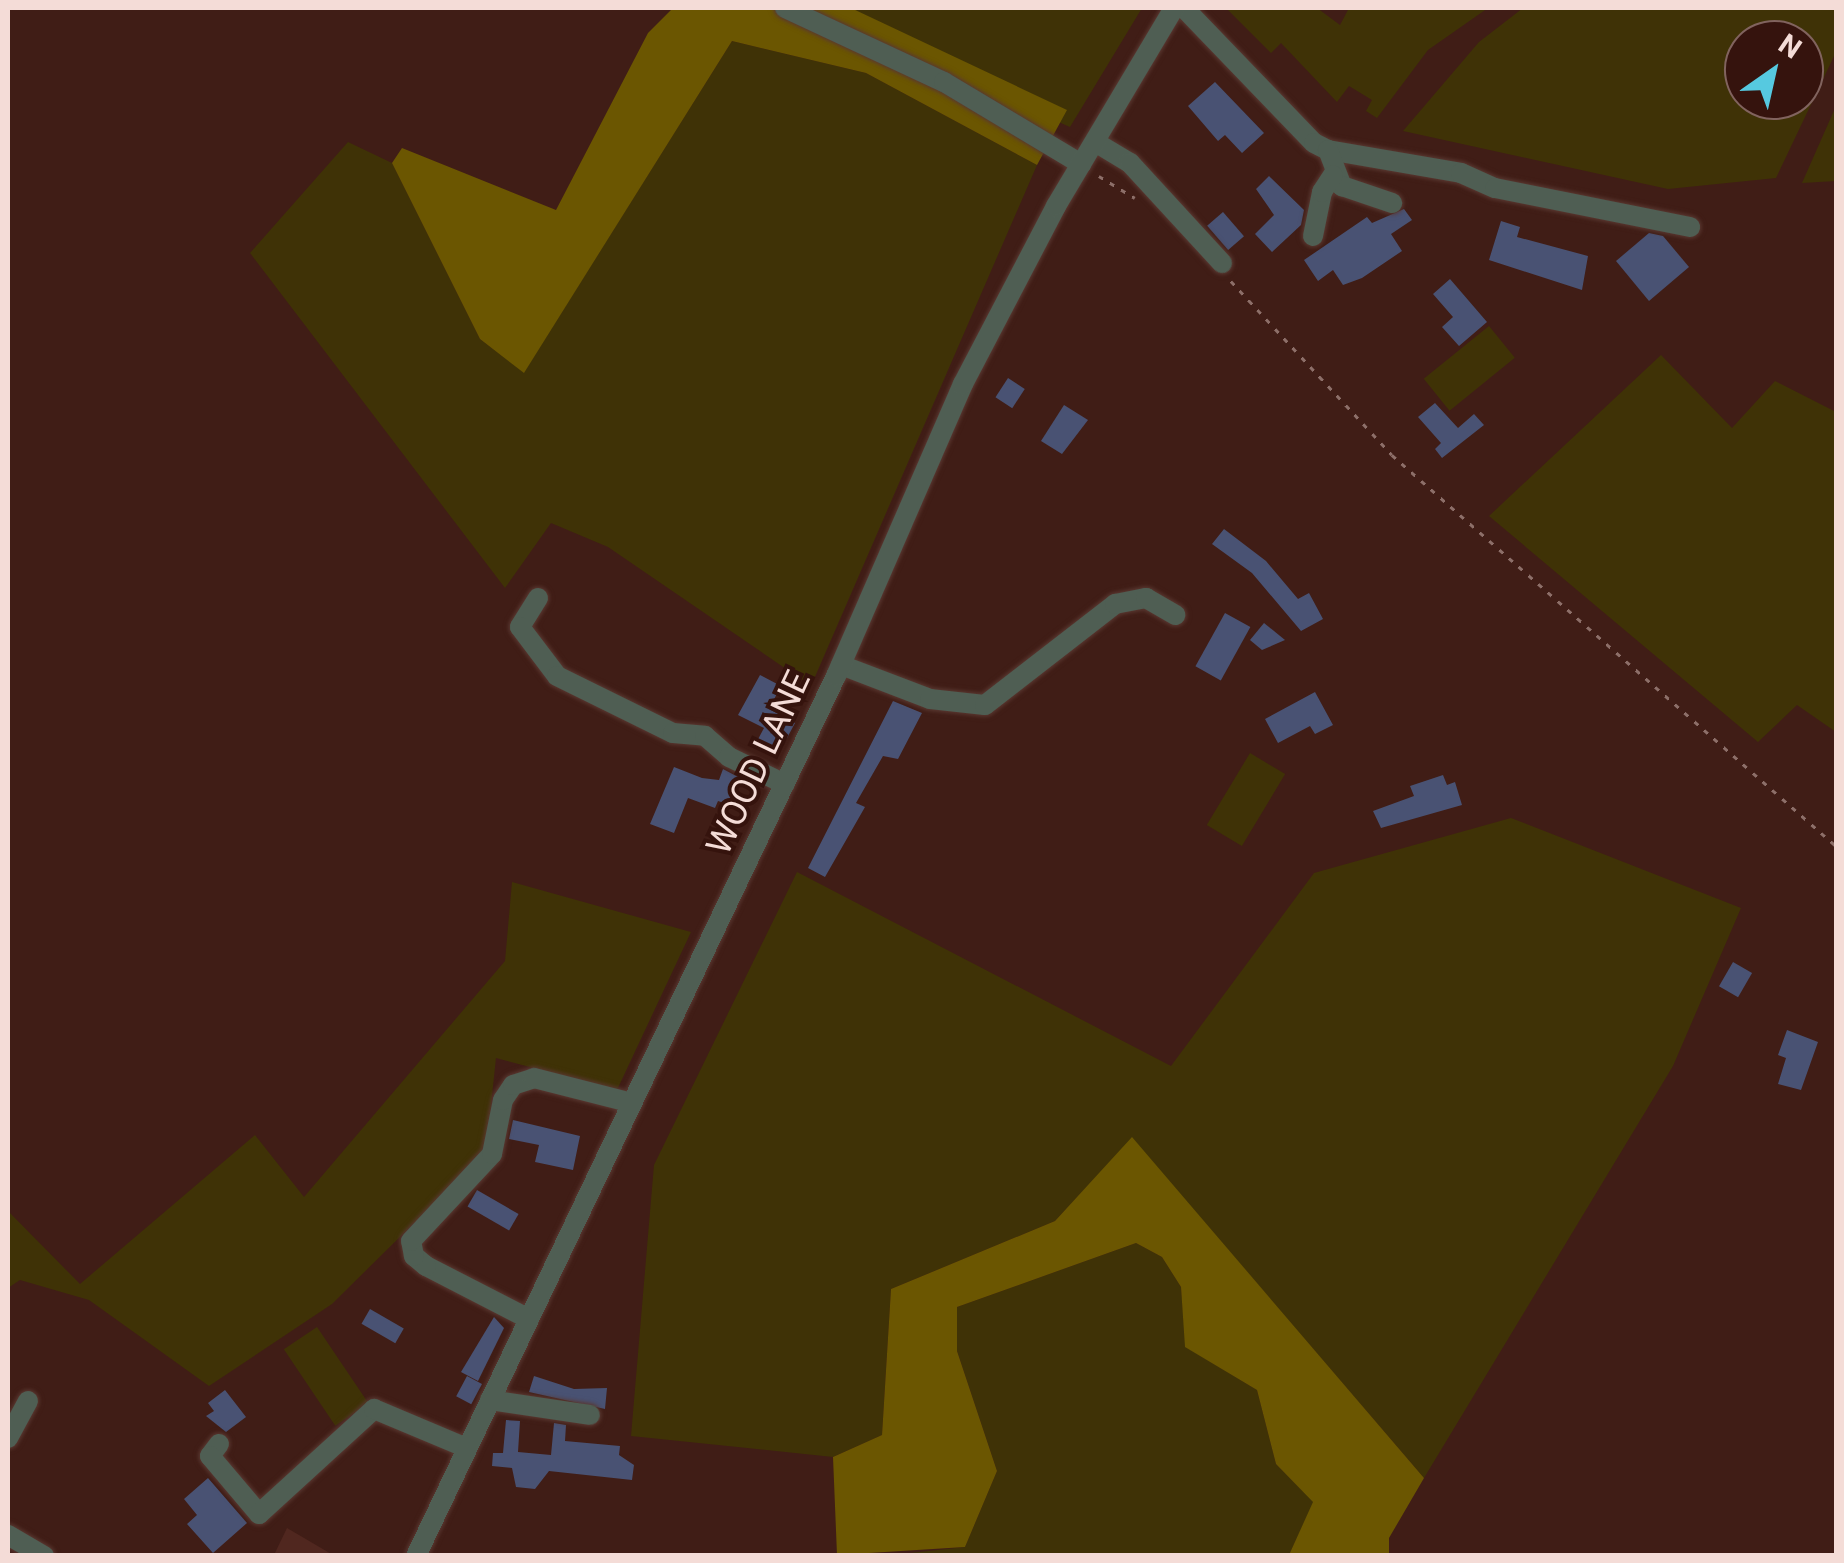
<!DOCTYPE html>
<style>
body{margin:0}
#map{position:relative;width:1844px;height:1563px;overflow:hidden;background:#401d16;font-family:Roboto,sans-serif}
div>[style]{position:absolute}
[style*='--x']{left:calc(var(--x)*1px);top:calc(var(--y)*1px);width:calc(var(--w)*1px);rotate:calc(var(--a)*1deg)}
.built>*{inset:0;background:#50271f}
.green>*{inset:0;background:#3f3206;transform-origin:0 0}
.forest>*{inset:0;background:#6b5601}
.building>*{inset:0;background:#495273;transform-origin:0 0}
.path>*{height:2.5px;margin-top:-1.25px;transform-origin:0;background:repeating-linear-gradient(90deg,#8d6f69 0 5px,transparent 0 13px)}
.roads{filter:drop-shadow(0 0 2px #593831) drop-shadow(0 0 2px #593831)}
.minor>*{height:20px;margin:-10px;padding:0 10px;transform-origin:10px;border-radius:10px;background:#4f5e53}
span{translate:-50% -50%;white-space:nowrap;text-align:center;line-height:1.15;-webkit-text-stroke:8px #35130d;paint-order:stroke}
.street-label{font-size:35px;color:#f4dcd7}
.frame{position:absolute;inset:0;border:10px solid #f4dcd7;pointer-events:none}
.north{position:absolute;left:1724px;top:20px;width:100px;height:100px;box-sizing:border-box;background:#35130d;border:2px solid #81635e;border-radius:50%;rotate:34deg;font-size:28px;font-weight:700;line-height:40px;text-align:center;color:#f4dcd7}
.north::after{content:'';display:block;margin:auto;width:35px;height:45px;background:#56c9e0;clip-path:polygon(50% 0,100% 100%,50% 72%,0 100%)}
</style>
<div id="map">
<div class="built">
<i style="clip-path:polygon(287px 1528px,333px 1555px,274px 1555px)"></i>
</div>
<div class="green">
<i style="clip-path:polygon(798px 8px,1142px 8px,1070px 127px)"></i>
<i style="clip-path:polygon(1226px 8px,1317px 8px,1340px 25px,1349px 8px,1488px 8px,1428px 50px,1377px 118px,1366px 111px,1372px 100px,1349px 86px,1337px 102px,1281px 43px,1271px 53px)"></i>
<i style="clip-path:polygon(evenodd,1523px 8px,1836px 8px,1836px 52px,1776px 178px,1668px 189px,1403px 131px,1479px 42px,1523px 8px,1744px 40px,1804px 40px,1804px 100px,1744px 100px,1744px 40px)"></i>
<i style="clip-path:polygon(732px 41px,866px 73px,1037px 165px,811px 686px,608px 547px,551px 523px,505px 588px,250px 253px,348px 142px,392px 163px,480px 339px,524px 372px)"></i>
<i style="clip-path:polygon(1836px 106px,1836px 181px,1802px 183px)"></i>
<i style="left:1489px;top:326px;width:41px;height:84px;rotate:51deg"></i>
<i style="clip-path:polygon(1661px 355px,1732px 428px,1775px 381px,1836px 412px,1836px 732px,1797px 705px,1758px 742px,1489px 516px)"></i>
<i style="left:1250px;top:753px;width:41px;height:84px;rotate:31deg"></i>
<i style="clip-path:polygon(1511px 818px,1741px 908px,1673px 1066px,1424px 1478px,1132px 1138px,1055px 1221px,891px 1289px,882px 1435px,833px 1457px,631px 1436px,654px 1165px,797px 872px,1171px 1066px,1314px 873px)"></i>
<i style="clip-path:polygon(512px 882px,691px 932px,617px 1090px,496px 1058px,486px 1152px,332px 1304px,209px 1386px,89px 1300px,20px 1280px,8px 1288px,8px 1211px,80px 1284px,255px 1135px,304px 1197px,505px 961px)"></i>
<i style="clip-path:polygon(1136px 1243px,1162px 1257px,1181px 1287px,1186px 1347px,1257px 1390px,1276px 1464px,1314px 1502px,1289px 1555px,883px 1556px,965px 1547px,997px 1471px,957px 1351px,957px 1307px)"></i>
<i style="left:317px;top:1327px;width:92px;height:40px;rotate:56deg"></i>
</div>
<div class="forest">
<i style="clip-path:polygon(673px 8px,851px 8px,1067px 110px,1037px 165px,866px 73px,732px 41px,524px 373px,480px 339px,392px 163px,402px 148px,556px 210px,648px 33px)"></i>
<i style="clip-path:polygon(1132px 1137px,1424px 1478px,1389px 1538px,1389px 1555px,1289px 1555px,1313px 1502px,1276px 1464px,1257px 1390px,1185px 1347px,1181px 1287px,1162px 1257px,1136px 1243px,957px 1307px,957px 1351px,997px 1471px,965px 1547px,837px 1555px,833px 1457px,882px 1435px,891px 1289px,1055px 1221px)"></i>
</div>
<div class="building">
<i style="clip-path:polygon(1215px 82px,1264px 133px,1242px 153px,1225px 135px,1218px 141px,1188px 106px)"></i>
<i style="clip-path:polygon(1269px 176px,1304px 210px,1301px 225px,1272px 252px,1255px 234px,1274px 215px,1256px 189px)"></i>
<i style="clip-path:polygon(1404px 209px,1412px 220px,1391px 234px,1402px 251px,1362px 278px,1343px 285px,1333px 270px,1318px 281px,1304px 260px,1367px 217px,1372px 223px)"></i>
<i style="left:1223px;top:212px;width:32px;height:21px;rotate:49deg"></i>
<i style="clip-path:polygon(1501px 221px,1520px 227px,1517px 237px,1588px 256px,1582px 290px,1489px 260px)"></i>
<i style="clip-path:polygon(1649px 233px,1663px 236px,1689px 267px,1649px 301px,1616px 261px)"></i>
<i style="clip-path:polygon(1450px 279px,1487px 322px,1459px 346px,1442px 327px,1453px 317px,1433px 294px)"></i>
<i style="left:1008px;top:378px;width:20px;height:23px;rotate:33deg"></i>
<i style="clip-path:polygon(1435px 403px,1458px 428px,1474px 414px,1484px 425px,1442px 458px,1435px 449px,1441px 443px,1418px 417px)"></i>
<i style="clip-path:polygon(1064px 405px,1088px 420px,1062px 454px,1041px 441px)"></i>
<i style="clip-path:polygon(1224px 529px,1266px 561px,1298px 599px,1309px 593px,1323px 619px,1301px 631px,1252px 573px,1212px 544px)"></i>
<i style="left:1225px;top:613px;width:29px;height:61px;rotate:29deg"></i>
<i style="clip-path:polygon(1264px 623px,1285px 640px,1262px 650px,1250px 640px)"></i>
<i style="clip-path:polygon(760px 675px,781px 686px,769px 709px,795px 723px,778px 755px,756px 743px,764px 728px,738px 715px)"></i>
<i style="clip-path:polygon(1315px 692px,1333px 725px,1315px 734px,1310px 726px,1278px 743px,1265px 719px)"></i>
<i style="clip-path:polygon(893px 701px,922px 713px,898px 759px,883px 756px,856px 803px,865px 807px,825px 877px,808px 868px)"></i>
<i style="clip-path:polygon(674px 767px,702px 778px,719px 780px,723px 769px,740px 778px,730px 805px,718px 801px,715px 808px,688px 798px,674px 833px,650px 824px)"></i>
<i style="clip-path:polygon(1443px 775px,1447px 785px,1455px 782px,1462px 805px,1381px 828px,1373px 811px,1414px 796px,1410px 786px)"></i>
<i style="left:1733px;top:962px;width:22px;height:28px;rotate:30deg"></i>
<i style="clip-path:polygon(1787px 1030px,1818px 1042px,1801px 1090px,1778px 1084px,1786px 1058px,1778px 1055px)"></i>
<i style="clip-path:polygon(513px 1120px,580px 1136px,573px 1170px,535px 1162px,539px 1145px,509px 1139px)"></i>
<i style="left:477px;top:1190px;width:48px;height:19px;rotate:30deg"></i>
<i style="left:370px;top:1309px;width:39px;height:17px;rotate:30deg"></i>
<i style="clip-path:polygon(494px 1317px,504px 1328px,478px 1381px,461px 1372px)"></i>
<i style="left:467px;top:1376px;width:17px;height:23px;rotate:28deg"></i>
<i style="clip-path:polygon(534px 1376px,574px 1389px,607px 1388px,605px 1409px,529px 1392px)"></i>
<i style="clip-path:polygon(225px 1390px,246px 1417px,226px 1432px,206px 1416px,214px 1411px,208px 1403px)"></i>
<i style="clip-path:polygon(506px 1420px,520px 1421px,518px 1452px,551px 1455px,554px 1423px,566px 1425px,565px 1441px,620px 1446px,619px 1455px,634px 1465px,632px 1480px,549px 1471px,535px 1489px,516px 1487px,512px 1468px,492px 1466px,493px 1453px,503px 1453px)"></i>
<i style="clip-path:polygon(208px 1478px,247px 1523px,213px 1553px,187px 1524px,197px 1515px,184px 1499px)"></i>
</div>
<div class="path">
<i style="--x:1099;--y:176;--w:42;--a:31.4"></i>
<i style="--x:1231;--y:281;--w:237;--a:47.2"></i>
<i style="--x:1392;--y:455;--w:592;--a:41.37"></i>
</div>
<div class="roads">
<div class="minor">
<i style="--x:785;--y:8;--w:175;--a:25"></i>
<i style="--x:944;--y:82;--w:160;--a:30.9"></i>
<i style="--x:1184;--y:8;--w:187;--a:46.1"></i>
<i style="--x:1314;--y:143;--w:16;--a:27"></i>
<i style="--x:1328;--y:150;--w:135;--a:9.8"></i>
<i style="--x:1461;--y:173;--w:37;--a:24"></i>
<i style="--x:1495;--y:188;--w:199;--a:11.3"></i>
<i style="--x:1095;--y:142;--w:41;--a:31"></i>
<i style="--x:1130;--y:163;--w:136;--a:47.4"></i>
<i style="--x:1328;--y:150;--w:39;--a:69"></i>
<i style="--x:1342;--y:186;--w:53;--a:18.8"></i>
<i style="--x:1313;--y:236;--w:45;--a:-78.4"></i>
<i style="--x:1322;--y:192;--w:20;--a:-57"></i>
<i style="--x:538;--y:598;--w:34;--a:122"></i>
<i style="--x:520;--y:627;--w:61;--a:52.9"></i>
<i style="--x:557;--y:676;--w:129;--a:26.2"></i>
<i style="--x:673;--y:733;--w:32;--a:5"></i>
<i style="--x:705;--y:736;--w:32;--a:41"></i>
<i style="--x:729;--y:757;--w:62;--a:25.7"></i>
<i style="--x:841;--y:665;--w:95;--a:20.9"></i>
<i style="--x:930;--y:699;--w:55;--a:6.2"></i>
<i style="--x:985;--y:705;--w:165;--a:-37.8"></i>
<i style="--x:1115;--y:604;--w:32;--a:-11"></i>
<i style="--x:1146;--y:598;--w:34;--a:30"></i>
<i style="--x:529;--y:1319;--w:116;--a:-152.8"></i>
<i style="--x:426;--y:1266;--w:16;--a:-140"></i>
<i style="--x:414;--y:1256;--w:15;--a:-101"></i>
<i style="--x:411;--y:1241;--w:119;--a:-47"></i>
<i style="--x:492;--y:1154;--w:55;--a:-78.5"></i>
<i style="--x:503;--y:1100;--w:18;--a:-56"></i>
<i style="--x:513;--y:1085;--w:22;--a:-18"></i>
<i style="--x:534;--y:1078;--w:101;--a:14.3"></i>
<i style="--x:490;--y:1400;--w:101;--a:8.5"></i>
<i style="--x:8;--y:1438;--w:42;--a:-61.6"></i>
<i style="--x:219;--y:1444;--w:15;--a:127"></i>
<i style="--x:210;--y:1456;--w:76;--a:49.8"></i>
<i style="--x:259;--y:1514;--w:156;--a:-42.4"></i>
<i style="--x:374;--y:1409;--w:101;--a:22.8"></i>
<i style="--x:8;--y:1535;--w:42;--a:30.3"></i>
<i style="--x:416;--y:1556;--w:975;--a:-64.49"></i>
<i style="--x:836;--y:676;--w:318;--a:-66.5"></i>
<i style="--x:963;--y:384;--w:201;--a:-62.4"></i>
<i style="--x:1056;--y:206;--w:230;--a:-59.2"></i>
</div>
</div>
<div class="street-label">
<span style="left:759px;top:763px;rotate:-65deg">WOOD LANE</span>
</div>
<div class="frame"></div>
<div class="north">N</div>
</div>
